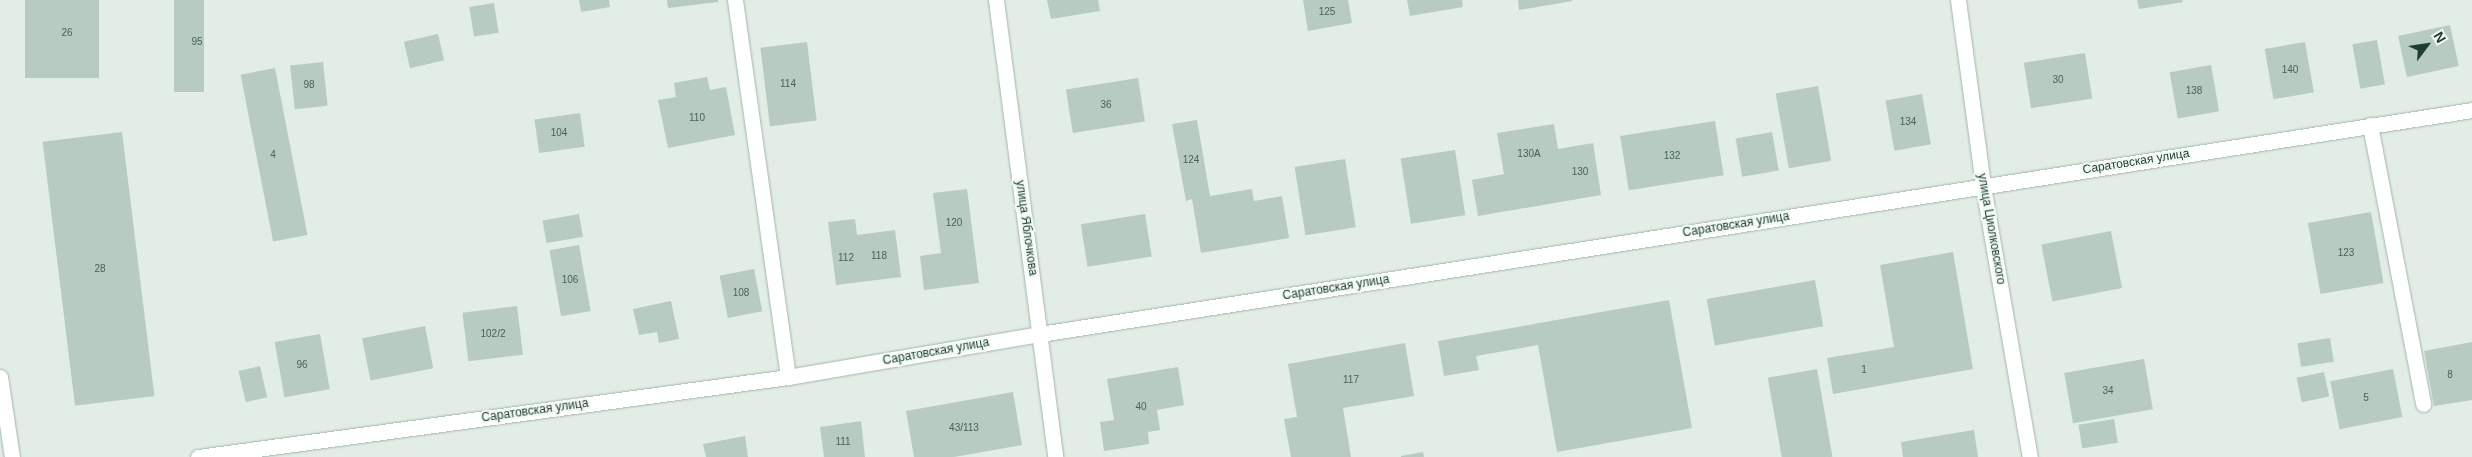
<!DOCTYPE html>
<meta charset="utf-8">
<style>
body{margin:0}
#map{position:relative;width:2472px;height:457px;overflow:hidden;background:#e1ede5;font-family:Arial,sans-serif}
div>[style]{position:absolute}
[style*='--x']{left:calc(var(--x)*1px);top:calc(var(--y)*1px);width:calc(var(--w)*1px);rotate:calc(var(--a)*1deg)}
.building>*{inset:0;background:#b8cbc1;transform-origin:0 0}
.roads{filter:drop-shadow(0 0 1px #a3b6ab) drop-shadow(0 0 1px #a3b6ab)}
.service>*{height:15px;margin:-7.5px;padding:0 7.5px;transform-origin:7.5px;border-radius:7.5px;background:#fff}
.minor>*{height:15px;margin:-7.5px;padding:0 7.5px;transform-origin:7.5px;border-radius:7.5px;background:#fff}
.tertiary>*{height:15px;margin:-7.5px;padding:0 7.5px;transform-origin:7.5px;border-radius:7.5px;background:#fff}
span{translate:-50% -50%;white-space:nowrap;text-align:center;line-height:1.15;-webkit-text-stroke:4.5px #f2f9f4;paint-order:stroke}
.number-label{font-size:10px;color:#456355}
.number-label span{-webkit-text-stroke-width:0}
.street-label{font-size:12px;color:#1f4031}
.north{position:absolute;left:2402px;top:20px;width:50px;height:50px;-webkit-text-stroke:4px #f2f9f4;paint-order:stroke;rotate:59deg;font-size:14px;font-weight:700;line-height:20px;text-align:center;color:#1f4031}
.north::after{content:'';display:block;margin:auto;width:18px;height:22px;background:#1f4031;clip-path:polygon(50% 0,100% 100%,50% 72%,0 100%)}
</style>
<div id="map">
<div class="building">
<i style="left:25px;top:0;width:74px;height:78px"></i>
<i style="left:174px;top:0;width:30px;height:92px"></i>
<i style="clip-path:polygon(579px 0,609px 0,610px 7px,581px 12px)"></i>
<i style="clip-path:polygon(667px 0,718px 0,718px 2px,668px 8px)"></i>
<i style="clip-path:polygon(1047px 0,1098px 0,1100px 11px,1051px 19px)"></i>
<i style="clip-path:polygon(1303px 0,1348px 0,1352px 23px,1308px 31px)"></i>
<i style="clip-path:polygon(1407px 0,1462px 0,1463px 7px,1410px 16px)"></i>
<i style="clip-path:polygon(1518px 0,1572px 0,1572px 1px,1519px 10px)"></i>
<i style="clip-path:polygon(2137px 0,2182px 0,2183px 2px,2139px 9px)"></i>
<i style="left:494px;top:3px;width:30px;height:25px;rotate:81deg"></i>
<i style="left:2450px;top:25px;width:42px;height:53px;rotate:78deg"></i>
<i style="left:438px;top:34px;width:27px;height:35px;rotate:77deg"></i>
<i style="left:2377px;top:40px;width:45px;height:25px;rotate:80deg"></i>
<i style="left:807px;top:42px;width:79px;height:47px;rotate:83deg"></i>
<i style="left:2305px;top:42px;width:51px;height:41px;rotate:80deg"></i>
<i style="left:2085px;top:53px;width:46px;height:62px;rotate:81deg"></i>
<i style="left:323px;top:62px;width:44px;height:33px;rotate:84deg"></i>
<i style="left:2211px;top:65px;width:47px;height:42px;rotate:80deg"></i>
<i style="left:275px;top:68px;width:170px;height:35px;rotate:79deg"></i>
<i style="clip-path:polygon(707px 77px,710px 90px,726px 87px,735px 135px,668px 148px,658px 100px,676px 97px,674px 83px)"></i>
<i style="left:1138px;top:78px;width:44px;height:73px;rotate:81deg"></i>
<i style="left:1818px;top:86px;width:76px;height:43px;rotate:80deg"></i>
<i style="left:1922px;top:94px;width:51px;height:37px;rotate:80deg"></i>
<i style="left:580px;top:113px;width:34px;height:46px;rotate:82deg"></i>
<i style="clip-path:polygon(1197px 120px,1210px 196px,1252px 189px,1254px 201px,1282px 196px,1289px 238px,1201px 253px,1192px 199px,1186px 201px,1172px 124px)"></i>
<i style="left:1715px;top:121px;width:55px;height:96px;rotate:81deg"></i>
<i style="clip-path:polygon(1554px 124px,1558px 149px,1593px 143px,1601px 195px,1478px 216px,1472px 180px,1504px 174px,1497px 133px)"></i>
<i style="left:122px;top:132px;width:266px;height:80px;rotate:83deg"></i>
<i style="left:1772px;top:132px;width:39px;height:37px;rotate:80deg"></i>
<i style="left:1455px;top:150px;width:66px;height:55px;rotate:81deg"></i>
<i style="left:1345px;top:159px;width:69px;height:51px;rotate:81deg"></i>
<i style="clip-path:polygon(967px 189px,979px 283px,924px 290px,920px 256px,941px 253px,933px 193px)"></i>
<i style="left:2371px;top:212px;width:72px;height:64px;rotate:80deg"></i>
<i style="left:579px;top:214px;width:23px;height:37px;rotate:80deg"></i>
<i style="left:1145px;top:214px;width:43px;height:65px;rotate:81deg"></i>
<i style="clip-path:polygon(855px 219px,857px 235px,895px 230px,901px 277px,836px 285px,828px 222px)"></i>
<i style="left:2111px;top:231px;width:58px;height:71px;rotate:79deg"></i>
<i style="left:579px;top:245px;width:67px;height:30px;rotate:80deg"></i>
<i style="clip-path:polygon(1953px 252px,1973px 369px,1833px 394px,1827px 358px,1894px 347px,1880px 265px)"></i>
<i style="left:754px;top:269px;width:43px;height:35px;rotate:79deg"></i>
<i style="left:1815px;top:280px;width:47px;height:110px;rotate:80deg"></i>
<i style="clip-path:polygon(1669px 300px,1692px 428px,1557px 452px,1538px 345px,1476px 356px,1479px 370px,1444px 376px,1438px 341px)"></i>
<i style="clip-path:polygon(671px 301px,679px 339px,659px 343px,657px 332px,639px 335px,633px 309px)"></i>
<i style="left:517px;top:306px;width:49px;height:55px;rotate:83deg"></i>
<i style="left:425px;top:326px;width:43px;height:64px;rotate:79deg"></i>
<i style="left:320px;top:334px;width:56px;height:46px;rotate:80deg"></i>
<i style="left:2330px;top:338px;width:24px;height:33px;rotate:81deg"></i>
<i style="clip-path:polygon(2472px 342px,2472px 400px,2434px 406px,2424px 351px)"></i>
<i style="clip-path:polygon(1405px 343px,1414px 396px,1343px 408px,1351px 457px,1291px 457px,1284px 419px,1297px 417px,1288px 364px)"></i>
<i style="left:2144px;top:359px;width:51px;height:81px;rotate:80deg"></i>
<i style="left:260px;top:366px;width:32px;height:22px;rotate:77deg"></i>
<i style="clip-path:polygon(1178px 367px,1184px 405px,1157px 410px,1160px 430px,1148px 432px,1149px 444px,1104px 451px,1100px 422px,1114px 420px,1107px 379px)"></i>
<i style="left:1817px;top:369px;width:89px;height:50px;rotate:80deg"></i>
<i style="left:2393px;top:369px;width:49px;height:64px;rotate:79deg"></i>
<i style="left:2324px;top:372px;width:25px;height:28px;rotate:78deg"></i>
<i style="clip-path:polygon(1013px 392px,1022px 445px,954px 457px,914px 457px,906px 411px)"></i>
<i style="left:2114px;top:419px;width:24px;height:36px;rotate:81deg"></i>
<i style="clip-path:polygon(861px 421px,865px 457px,824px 457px,820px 427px)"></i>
<i style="clip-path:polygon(1974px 430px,1978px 457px,1903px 457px,1901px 442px)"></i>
<i style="clip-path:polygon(745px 436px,748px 457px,706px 457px,703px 444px)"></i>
<i style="clip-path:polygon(1423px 452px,1424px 457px,1401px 457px,1401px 456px)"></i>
</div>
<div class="roads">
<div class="service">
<i style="--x:735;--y:0;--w:381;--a:82"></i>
<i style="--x:2370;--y:125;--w:284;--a:79.2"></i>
</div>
<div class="minor">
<i style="--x:996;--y:0;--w:461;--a:82.6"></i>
<i style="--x:1958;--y:0;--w:188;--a:82.3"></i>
<i style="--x:1983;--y:186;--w:275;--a:80.2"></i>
<i style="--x:198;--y:457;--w:595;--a:-7.72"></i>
<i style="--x:788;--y:377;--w:256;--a:-9.7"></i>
<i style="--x:1040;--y:334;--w:1449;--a:-8.89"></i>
</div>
<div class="tertiary">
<i style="--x:0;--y:377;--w:81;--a:81.5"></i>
</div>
</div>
<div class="number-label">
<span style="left:1327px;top:12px">125</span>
<span style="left:67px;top:33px">26</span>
<span style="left:197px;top:42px">95</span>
<span style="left:2290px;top:70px">140</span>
<span style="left:2058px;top:80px">30</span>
<span style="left:788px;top:84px">114</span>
<span style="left:309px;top:85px">98</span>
<span style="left:2194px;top:91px">138</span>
<span style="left:1106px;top:105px">36</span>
<span style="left:697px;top:118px">110</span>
<span style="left:1908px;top:122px">134</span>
<span style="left:559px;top:133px">104</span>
<span style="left:1529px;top:154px">130А</span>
<span style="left:273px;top:155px">4</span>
<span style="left:1672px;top:156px">132</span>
<span style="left:1191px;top:160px">124</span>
<span style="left:1580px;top:172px">130</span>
<span style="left:954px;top:223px">120</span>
<span style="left:2346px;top:253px">123</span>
<span style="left:879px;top:256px">118</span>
<span style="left:846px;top:258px">112</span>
<span style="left:100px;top:269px">28</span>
<span style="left:570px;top:280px">106</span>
<span style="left:741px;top:293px">108</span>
<span style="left:493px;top:334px">102/2</span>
<span style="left:302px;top:365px">96</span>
<span style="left:1864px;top:370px">1</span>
<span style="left:2450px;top:375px">8</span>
<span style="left:1351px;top:380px">117</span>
<span style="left:2108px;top:391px">34</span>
<span style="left:2366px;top:398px">5</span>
<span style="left:1141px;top:407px">40</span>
<span style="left:964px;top:428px">43/113</span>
<span style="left:843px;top:442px">111</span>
</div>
<div class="street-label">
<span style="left:2136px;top:162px;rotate:-9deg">Саратовская улица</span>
<span style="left:1736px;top:225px;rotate:-9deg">Саратовская улица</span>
<span style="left:1026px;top:228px;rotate:82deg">улица Яблочкова</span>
<span style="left:1991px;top:229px;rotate:80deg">улица Циолковского</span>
<span style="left:1336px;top:288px;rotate:-9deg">Саратовская улица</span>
<span style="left:936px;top:352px;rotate:-10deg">Саратовская улица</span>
<span style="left:535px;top:411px;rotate:-8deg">Саратовская улица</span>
</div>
<div class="north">N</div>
</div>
